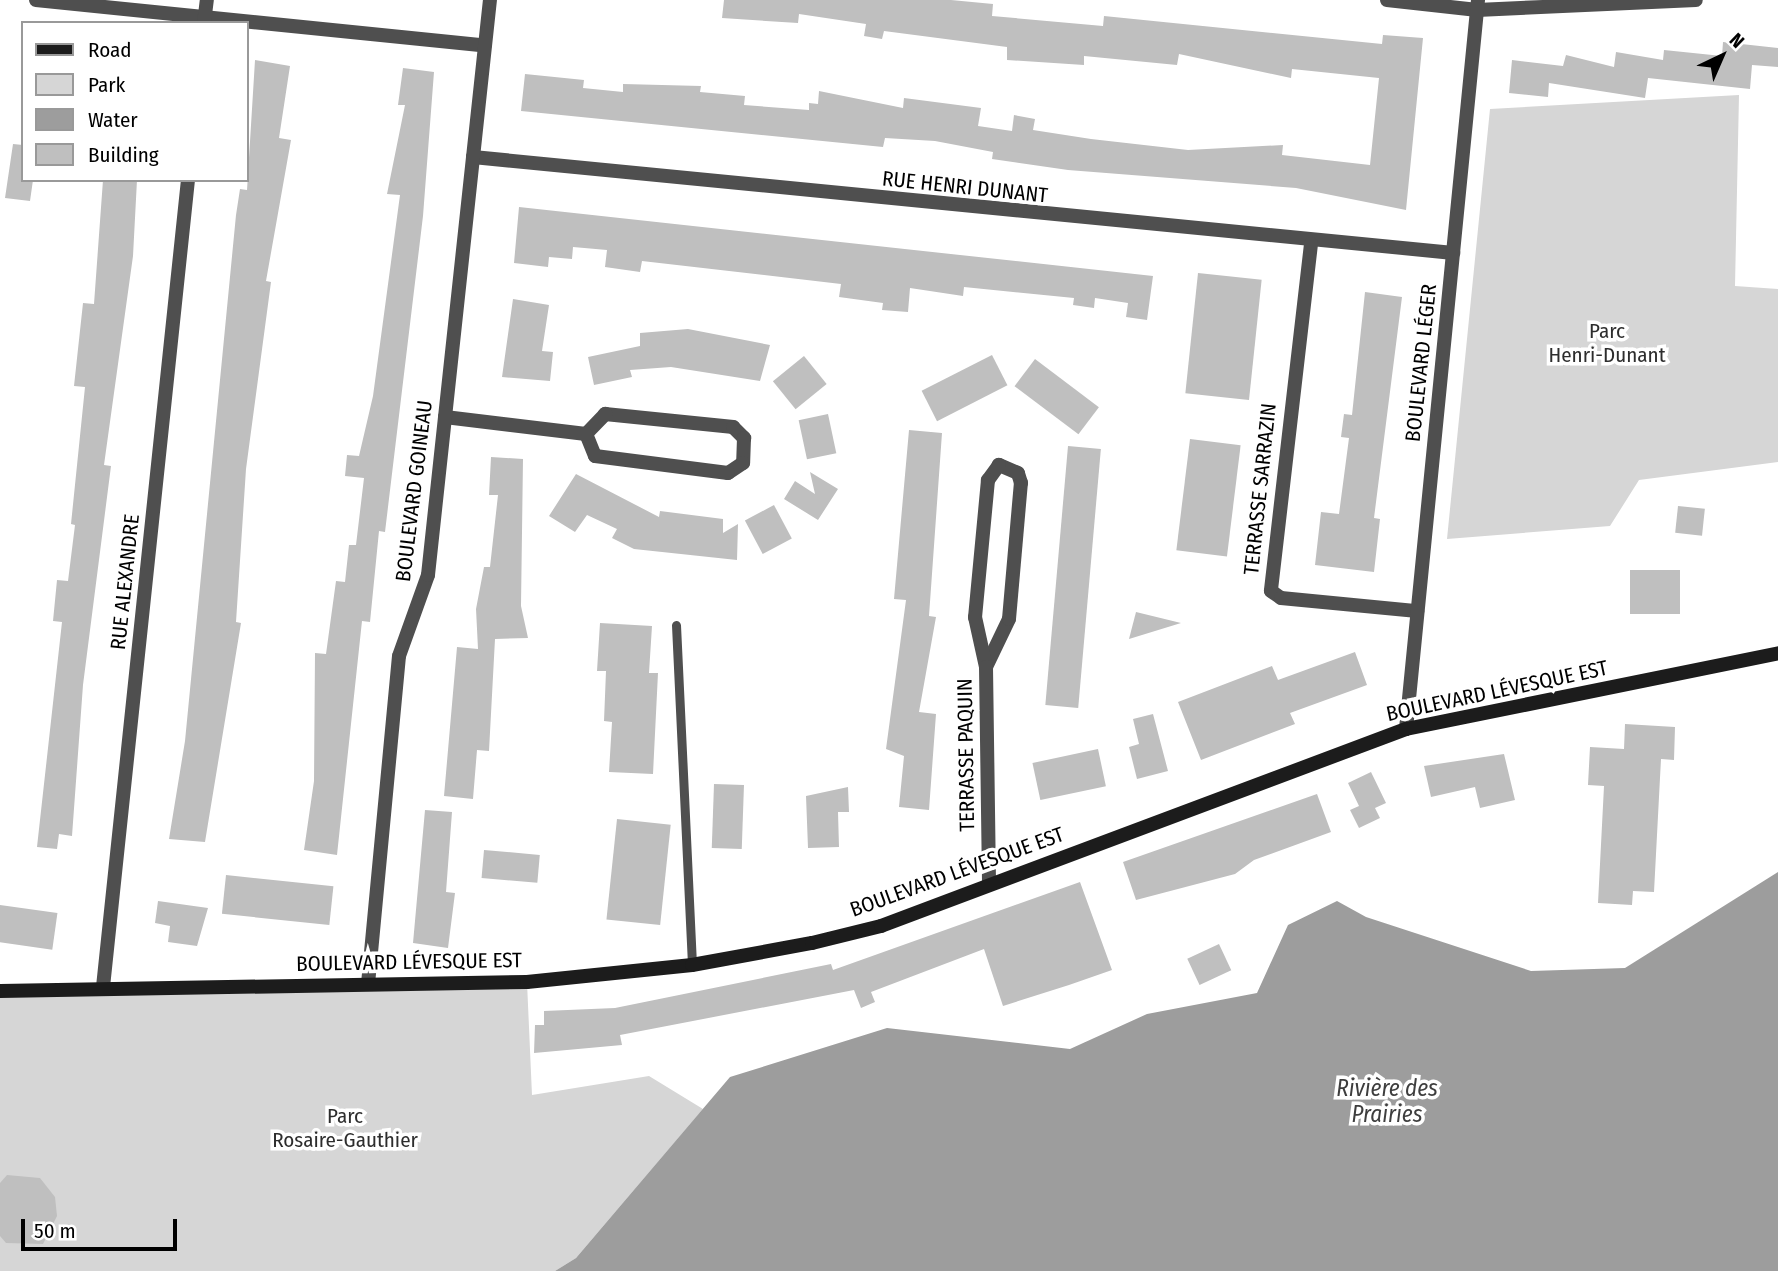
<!DOCTYPE html>
<meta charset="utf-8">
<style>
body{margin:0}
#map{position:relative;width:1778px;height:1271px;overflow:hidden;background:#fff;font-family:"Fira Sans Condensed",sans-serif}
div>[style]{position:absolute}
[style*='--x']{left:calc(var(--x)*1px);top:calc(var(--y)*1px);width:calc(var(--w)*1px);rotate:calc(var(--a)*1deg)}
.green>*{inset:0;background:#d6d6d6}
.water>*{inset:0;background:#9d9d9d}
.building>*{inset:0;background:#bfbfbf;transform-origin:0 0}
.lane>*{height:9px;margin:-4.5px;padding:0 4.5px;transform-origin:4.5px;border-radius:4.5px;background:#4f4f4f}
.street>*{height:14px;margin:-7px;padding:0 7px;transform-origin:7px;border-radius:7px;background:#4f4f4f}
.secondary>*{height:14px;margin:-7px;padding:0 7px;transform-origin:7px;border-radius:7px;background:#1c1c1c}
span{translate:-50% -50%;white-space:nowrap;text-align:center;line-height:1.15;-webkit-text-stroke:7px #fff;paint-order:stroke}
.street-label{font-size:21px;color:#000}
.park-label{font-size:21px;color:#2d2d2d}
.water-label{font-size:23px;color:#3e3e3e;font-style:italic}
.legend{position:absolute;left:21px;top:21px;width:228px;height:161px;box-sizing:border-box;background:#fff;border:2px solid #999;margin:0;padding:9px 12px;list-style:none;font-size:21px;color:#000}
.legend li{display:flex;align-items:center;gap:14px;height:35px}
.legend b{width:35px;border:2px solid #999}
.north{position:absolute;left:1687px;top:21px;width:70px;height:70px;-webkit-text-stroke:5px #fff;paint-order:stroke;rotate:44deg;font-size:19px;font-weight:700;line-height:28px;text-align:center;color:#000}
.north::after{content:'';display:block;margin:auto;width:24px;height:32px;background:#000;clip-path:polygon(50% 0,100% 100%,50% 72%,0 100%)}
.scale{position:absolute;left:21px;top:1219px;width:156px;height:32px;box-sizing:border-box;border:4px solid #000;border-top:0;padding-left:9px;font-size:21px;line-height:24px;white-space:nowrap;color:#000;-webkit-text-stroke:5px #fff;paint-order:stroke}
</style>
<div id="map">
<div class="green">
<i style="clip-path:polygon(1739px 95px,1735px 286px,1778px 289px,1778px 462px,1639px 480px,1610px 526px,1447px 539px,1490px 109px)"></i>
<i style="clip-path:polygon(527px 982px,532px 1095px,649px 1076px,703px 1109px,576px 1258px,555px 1271px,0 1271px,0 989px)"></i>
</div>
<div class="water">
<i style="clip-path:polygon(1778px 872px,1778px 1271px,555px 1271px,576px 1258px,730px 1077px,887px 1028px,1070px 1049px,1147px 1014px,1257px 993px,1288px 925px,1337px 901px,1366px 917px,1531px 971px,1625px 968px)"></i>
</div>
<div class="building">
<i style="clip-path:polygon(724px 0,951px 0,993px 4px,992px 16px,1103px 26px,1104px 16px,1382px 44px,1383px 35px,1423px 38px,1406px 210px,1296px 188px,1068px 170px,992px 159px,993px 152px,935px 141px,885px 138px,883px 147px,521px 111px,525px 74px,584px 80px,583px 88px,623px 92px,623px 84px,701px 86px,700px 92px,745px 96px,744px 105px,809px 110px,809px 103px,818px 104px,819px 91px,903px 108px,904px 98px,981px 108px,978px 126px,1012px 131px,1014px 115px,1035px 119px,1033px 130px,1091px 139px,1188px 150px,1283px 145px,1282px 155px,1370px 165px,1379px 78px,1292px 69px,1291px 78px,1179px 54px,1177px 65px,1084px 56px,1084px 65px,1007px 60px,1007px 47px,884px 31px,882px 39px,864px 36px,866px 24px,799px 14px,798px 23px,722px 18px)"></i>
<i style="clip-path:polygon(1723px 42px,1778px 48px,1778px 67px,1752px 65px,1750px 89px,1648px 78px,1645px 98px,1549px 83px,1548px 97px,1509px 93px,1512px 60px,1563px 66px,1566px 55px,1614px 67px,1616px 52px,1663px 60px,1664px 50px,1722px 56px)"></i>
<i style="clip-path:polygon(255px 60px,290px 66px,279px 138px,291px 140px,266px 281px,271px 282px,246px 469px,236px 622px,241px 623px,205px 842px,169px 839px,185px 741px,236px 215px,240px 189px,247px 190px)"></i>
<i style="clip-path:polygon(403px 68px,434px 72px,423px 216px,385px 532px,379px 531px,370px 622px,362px 621px,337px 855px,304px 850px,314px 781px,315px 653px,326px 654px,336px 581px,345px 582px,349px 545px,356px 545px,364px 478px,345px 476px,347px 455px,359px 456px,373px 396px,400px 195px,387px 194px,405px 105px,398px 105px)"></i>
<i style="clip-path:polygon(13px 144px,23px 145px,23px 180px,33px 180px,30px 201px,5px 198px)"></i>
<i style="clip-path:polygon(103px 180px,137px 180px,133px 256px,104px 465px,111px 466px,83px 685px,72px 836px,59px 834px,57px 849px,37px 847px,62px 622px,53px 621px,57px 580px,68px 581px,75px 525px,71px 524px,85px 387px,74px 386px,78px 349px,83px 303px,94px 304px)"></i>
<i style="clip-path:polygon(519px 207px,1153px 276px,1147px 320px,1126px 317px,1128px 303px,1095px 298px,1094px 308px,1073px 305px,1074px 298px,964px 287px,963px 296px,910px 288px,908px 312px,882px 310px,883px 303px,839px 297px,841px 284px,642px 261px,640px 272px,605px 267px,607px 250px,573px 247px,572px 259px,549px 257px,548px 267px,514px 263px)"></i>
<i style="left:1198px;top:273px;width:64px;height:121px;rotate:6deg"></i>
<i style="clip-path:polygon(1365px 292px,1402px 297px,1374px 518px,1380px 519px,1374px 572px,1315px 565px,1321px 512px,1339px 514px,1349px 438px,1341px 437px,1344px 414px,1352px 415px)"></i>
<i style="clip-path:polygon(513px 299px,549px 305px,542px 351px,553px 352px,550px 381px,502px 377px)"></i>
<i style="clip-path:polygon(688px 329px,770px 345px,760px 381px,671px 367px,630px 370px,632px 377px,594px 385px,588px 357px,640px 346px,640px 333px)"></i>
<i style="left:992px;top:355px;width:34px;height:79px;rotate:63deg"></i>
<i style="left:804px;top:356px;width:36px;height:40px;rotate:51deg"></i>
<i style="left:1035px;top:359px;width:80px;height:34px;rotate:37deg"></i>
<i style="left:828px;top:414px;width:40px;height:30px;rotate:78deg"></i>
<i style="clip-path:polygon(909px 430px,942px 433px,929px 616px,936px 617px,919px 712px,936px 714px,929px 810px,899px 807px,904px 756px,886px 749px,906px 600px,894px 599px)"></i>
<i style="left:1190px;top:439px;width:51px;height:112px;rotate:7deg"></i>
<i style="left:1068px;top:446px;width:33px;height:260px;rotate:5deg"></i>
<i style="clip-path:polygon(491px 457px,523px 459px,521px 606px,528px 638px,495px 639px,489px 751px,477px 750px,473px 799px,444px 796px,457px 647px,478px 649px,476px 609px,484px 567px,490px 567px,498px 495px,489px 495px)"></i>
<i style="clip-path:polygon(810px 472px,838px 489px,818px 520px,784px 499px,795px 481px,815px 494px)"></i>
<i style="clip-path:polygon(576px 474px,659px 517px,660px 511px,723px 519px,723px 533px,738px 524px,737px 560px,634px 549px,612px 538px,617px 529px,587px 515px,575px 532px,549px 516px)"></i>
<i style="left:774px;top:505px;width:38px;height:33px;rotate:62deg"></i>
<i style="left:1678px;top:506px;width:27px;height:27px;rotate:6deg"></i>
<i style="left:1630px;top:570px;width:50px;height:44px"></i>
<i style="clip-path:polygon(1136px 612px,1181px 623px,1129px 639px)"></i>
<i style="clip-path:polygon(600px 623px,652px 626px,649px 673px,658px 673px,653px 774px,609px 772px,612px 722px,604px 721px,606px 671px,597px 671px)"></i>
<i style="clip-path:polygon(1355px 652px,1367px 685px,1290px 713px,1295px 724px,1201px 760px,1178px 702px,1272px 666px,1278px 680px)"></i>
<i style="clip-path:polygon(1153px 714px,1168px 771px,1137px 779px,1129px 747px,1139px 744px,1133px 719px)"></i>
<i style="clip-path:polygon(1625px 724px,1675px 727px,1674px 760px,1661px 759px,1654px 892px,1633px 891px,1632px 905px,1598px 903px,1604px 786px,1588px 785px,1590px 747px,1624px 749px)"></i>
<i style="left:1098px;top:749px;width:38px;height:67px;rotate:78deg"></i>
<i style="clip-path:polygon(1504px 754px,1515px 800px,1480px 808px,1475px 787px,1431px 797px,1424px 766px)"></i>
<i style="clip-path:polygon(1371px 772px,1386px 803px,1375px 808px,1380px 818px,1359px 828px,1350px 810px,1359px 806px,1348px 783px)"></i>
<i style="left:714px;top:784px;width:30px;height:64px;rotate:2deg"></i>
<i style="clip-path:polygon(848px 787px,849px 812px,838px 812px,839px 847px,808px 848px,806px 796px)"></i>
<i style="clip-path:polygon(1317px 794px,1331px 832px,1254px 860px,1235px 874px,1136px 900px,1123px 862px)"></i>
<i style="clip-path:polygon(425px 810px,452px 812px,446px 892px,455px 893px,448px 948px,413px 943px)"></i>
<i style="left:617px;top:819px;width:54px;height:101px;rotate:6deg"></i>
<i style="left:484px;top:850px;width:56px;height:28px;rotate:5deg"></i>
<i style="left:226px;top:875px;width:108px;height:39px;rotate:6deg"></i>
<i style="clip-path:polygon(1080px 882px,1112px 970px,1069px 985px,1003px 1006px,984px 949px,871px 992px,875px 1002px,861px 1008px,854px 990px,620px 1035px,622px 1045px,534px 1053px,535px 1025px,544px 1025px,544px 1011px,615px 1008px,831px 964px,833px 970px)"></i>
<i style="clip-path:polygon(158px 901px,208px 908px,197px 946px,168px 942px,170px 926px,155px 923px)"></i>
<i style="left:0;top:905px;width:58px;height:37px;rotate:8deg"></i>
<i style="left:1219px;top:944px;width:29px;height:35px;rotate:65deg"></i>
<i style="clip-path:polygon(7px 1175px,40px 1178px,55px 1197px,57px 1216px,43px 1244px,6px 1243px,0 1236px,0 1183px)"></i>
</div>
<div class="lane">
<i style="--x:676;--y:625;--w:340;--a:87.3"></i>
</div>
<div class="street">
<i style="--x:36;--y:0;--w:451;--a:5.8"></i>
<i style="--x:1387;--y:0;--w:91;--a:6.3"></i>
<i style="--x:1477;--y:10;--w:219;--a:-2.6"></i>
<i style="--x:204;--y:23;--w:23;--a:-83"></i>
<i style="--x:473;--y:157;--w:985;--a:5.59"></i>
<i style="--x:1311;--y:244;--w:349;--a:96.6"></i>
<i style="--x:1271;--y:591;--w:12;--a:35"></i>
<i style="--x:1281;--y:598;--w:137;--a:5.5"></i>
<i style="--x:605;--y:414;--w:129;--a:5.8"></i>
<i style="--x:733;--y:427;--w:16;--a:45"></i>
<i style="--x:744;--y:438;--w:25;--a:92"></i>
<i style="--x:743;--y:463;--w:18;--a:146"></i>
<i style="--x:728;--y:473;--w:134;--a:-172.7"></i>
<i style="--x:595;--y:456;--w:24;--a:-112"></i>
<i style="--x:586;--y:434;--w:28;--a:-46"></i>
<i style="--x:445;--y:417;--w:142;--a:6.9"></i>
<i style="--x:986;--y:667;--w:53;--a:-64.4"></i>
<i style="--x:1009;--y:619;--w:137;--a:-85"></i>
<i style="--x:1021;--y:483;--w:10;--a:-107"></i>
<i style="--x:1018;--y:473;--w:21;--a:-157"></i>
<i style="--x:999;--y:465;--w:19;--a:126"></i>
<i style="--x:988;--y:480;--w:138;--a:95.4"></i>
<i style="--x:975;--y:617;--w:51;--a:77.6"></i>
<i style="--x:986;--y:667;--w:217;--a:89.2"></i>
<i style="--x:1406;--y:729;--w:733;--a:-84.36"></i>
<i style="--x:368;--y:984;--w:329;--a:-84.6"></i>
<i style="--x:399;--y:656;--w:86;--a:-70.3"></i>
<i style="--x:428;--y:575;--w:578;--a:-83.85"></i>
<i style="--x:103;--y:987;--w:811;--a:-83.99"></i>
</div>
<div class="secondary">
<i style="--x:0;--y:991;--w:527;--a:-0.98"></i>
<i style="--x:527;--y:982;--w:166;--a:-5.9"></i>
<i style="--x:692;--y:965;--w:122;--a:-10.4"></i>
<i style="--x:812;--y:943;--w:71;--a:-13.8"></i>
<i style="--x:881;--y:926;--w:561;--a:-20.57"></i>
<i style="--x:1406;--y:729;--w:380;--a:-11.5"></i>
</div>
<div class="street-label">
<span style="left:965px;top:187px;rotate:6deg">RUE HENRI DUNANT</span>
<span style="left:1421px;top:363px;rotate:-84deg">BOULEVARD LÉGER</span>
<span style="left:1260px;top:489px;rotate:-84deg">TERRASSE SARRAZIN</span>
<span style="left:414px;top:491px;rotate:-83deg">BOULEVARD GOINEAU</span>
<span style="left:125px;top:582px;rotate:-84deg">RUE ALEXANDRE</span>
<span style="left:1497px;top:691px;rotate:-12deg">BOULEVARD LÉVESQUE EST</span>
<span style="left:966px;top:755px;rotate:-91deg">TERRASSE PAQUIN</span>
<span style="left:957px;top:872px;rotate:-20deg">BOULEVARD LÉVESQUE EST</span>
<span style="left:409px;top:962px;rotate:-1deg">BOULEVARD LÉVESQUE EST</span>
</div>
<div class="park-label">
<span style="left:1607px;top:343px">Parc<br>Henri-Dunant</span>
<span style="left:345px;top:1128px">Parc<br>Rosaire-Gauthier</span>
</div>
<div class="water-label">
<span style="left:1387px;top:1101px">Rivière des<br>Prairies</span>
</div>
<ul class="legend">
<li><b style="height:9px;background:#1c1c1c"></b>Road</li>
<li><b style="height:19px;background:#d6d6d6"></b>Park</li>
<li><b style="height:19px;background:#9d9d9d"></b>Water</li>
<li><b style="height:19px;background:#bfbfbf"></b>Building</li>
</ul>
<div class="north">N</div>
<div class="scale">50 m</div>
</div>
